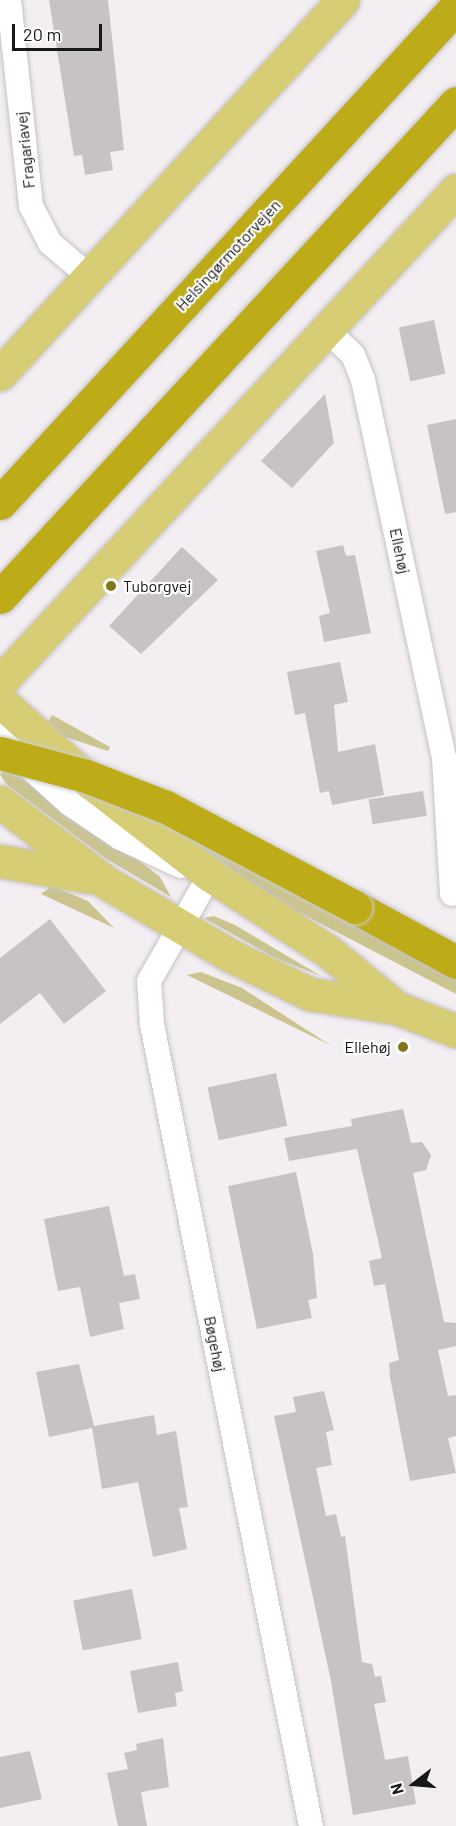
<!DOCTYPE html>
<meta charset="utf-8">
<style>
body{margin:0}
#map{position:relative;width:456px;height:1826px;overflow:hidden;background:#f2eef1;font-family:Barlow,sans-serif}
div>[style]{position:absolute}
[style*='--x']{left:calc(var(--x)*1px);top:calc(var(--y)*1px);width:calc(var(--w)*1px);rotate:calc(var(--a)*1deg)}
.green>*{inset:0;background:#cbc48e}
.building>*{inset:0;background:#c6c2c5;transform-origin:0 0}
.roads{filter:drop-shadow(0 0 2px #c6c2c6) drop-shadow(0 0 2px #c6c2c6)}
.street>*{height:24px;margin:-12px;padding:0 12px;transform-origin:12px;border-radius:12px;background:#fff}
.secondary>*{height:33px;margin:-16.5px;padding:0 16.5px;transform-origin:16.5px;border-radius:16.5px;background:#fff}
.primary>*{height:33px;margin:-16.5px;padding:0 16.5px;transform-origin:16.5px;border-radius:16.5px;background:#d7cd74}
.highway>*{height:33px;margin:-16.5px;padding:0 16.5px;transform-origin:16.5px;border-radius:16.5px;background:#bdac18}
.bridges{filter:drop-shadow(0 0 2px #ccc) drop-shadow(0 0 2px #ccc)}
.highway-bridge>*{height:33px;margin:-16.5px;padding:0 16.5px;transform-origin:16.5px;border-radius:16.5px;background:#bdac18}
.dots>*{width:16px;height:16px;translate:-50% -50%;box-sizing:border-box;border:3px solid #fff;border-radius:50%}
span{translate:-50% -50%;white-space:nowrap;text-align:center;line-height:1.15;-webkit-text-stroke:4.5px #fff;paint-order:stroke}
.street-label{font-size:16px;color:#181718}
.poi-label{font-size:16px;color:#181718}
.left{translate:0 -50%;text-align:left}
.right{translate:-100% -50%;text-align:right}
.north{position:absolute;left:384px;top:1754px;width:60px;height:60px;-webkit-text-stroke:4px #fff;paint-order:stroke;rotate:254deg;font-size:16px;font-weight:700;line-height:24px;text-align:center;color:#181718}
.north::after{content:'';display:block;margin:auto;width:21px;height:27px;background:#181718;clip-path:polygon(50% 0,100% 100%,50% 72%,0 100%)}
.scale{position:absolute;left:12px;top:24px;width:90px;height:27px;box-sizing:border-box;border:3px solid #181718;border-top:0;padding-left:8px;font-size:18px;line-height:21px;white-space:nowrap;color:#181718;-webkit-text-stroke:4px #fff;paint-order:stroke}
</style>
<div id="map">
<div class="green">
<i style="clip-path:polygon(52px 715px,110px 747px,108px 751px,59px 735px,47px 724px)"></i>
<i style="clip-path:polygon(12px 760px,160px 877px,171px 897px,105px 858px,6px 784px,0 774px)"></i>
<i style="clip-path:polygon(187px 830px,456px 977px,456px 994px,279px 902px,184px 836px)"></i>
<i style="clip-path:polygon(52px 886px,88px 901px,114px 928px,41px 894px)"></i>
<i style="clip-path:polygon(214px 916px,235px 925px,321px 976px,275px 958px,204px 918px)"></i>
<i style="clip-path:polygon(201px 972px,242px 988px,330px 1045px,187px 975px)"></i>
</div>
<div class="building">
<i style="clip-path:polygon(49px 0,108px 0,124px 150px,110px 152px,113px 170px,85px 175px,82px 155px,74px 156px)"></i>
<i style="left:434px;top:320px;width:55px;height:36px;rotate:78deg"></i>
<i style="clip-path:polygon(325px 394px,334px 443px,292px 488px,261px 461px)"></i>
<i style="clip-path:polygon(456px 419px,456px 512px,445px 514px,427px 425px)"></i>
<i style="clip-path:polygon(343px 545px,346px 556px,355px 555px,371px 633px,324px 642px,319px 616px,330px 613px,316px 551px)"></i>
<i style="clip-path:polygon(182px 547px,218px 580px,141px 654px,109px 626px)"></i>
<i style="clip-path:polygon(340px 662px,348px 702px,334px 705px,338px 752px,375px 744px,384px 795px,332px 805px,329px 791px,320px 793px,305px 713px,295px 715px,287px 672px)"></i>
<i style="left:423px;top:791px;width:25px;height:55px;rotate:81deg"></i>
<i style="clip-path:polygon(50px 919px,106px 991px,64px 1024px,40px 993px,0 1024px,0 958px)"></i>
<i style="left:276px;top:1073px;width:54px;height:70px;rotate:78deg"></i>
<i style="clip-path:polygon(403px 1109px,411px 1143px,422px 1142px,431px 1155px,426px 1170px,413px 1173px,444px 1322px,456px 1323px,456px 1346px,438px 1350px,448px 1396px,456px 1395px,456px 1436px,448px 1438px,456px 1473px,410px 1481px,390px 1377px,389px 1363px,399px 1360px,385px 1284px,374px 1286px,369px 1261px,382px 1258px,357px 1149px,289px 1161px,284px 1138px,352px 1126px,351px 1119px)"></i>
<i style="clip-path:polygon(296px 1172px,313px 1254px,317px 1298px,308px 1300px,312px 1318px,257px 1329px,228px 1186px)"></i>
<i style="clip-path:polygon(109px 1206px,124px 1276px,135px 1274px,140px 1299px,119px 1303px,124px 1329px,90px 1337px,80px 1287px,58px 1291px,44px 1219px)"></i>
<i style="clip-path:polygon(79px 1364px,94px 1426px,154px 1415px,157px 1435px,176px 1431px,188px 1507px,179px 1508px,187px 1549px,153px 1557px,138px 1482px,102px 1489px,92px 1428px,49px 1437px,36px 1372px)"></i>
<i style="clip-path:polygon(324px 1391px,334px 1430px,326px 1432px,332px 1465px,316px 1468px,326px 1516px,336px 1514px,341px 1537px,345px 1536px,362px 1662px,372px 1664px,375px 1677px,381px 1676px,386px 1702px,374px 1704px,385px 1760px,408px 1756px,416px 1804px,353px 1815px,331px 1681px,274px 1416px,296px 1412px,293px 1397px)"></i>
<i style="left:132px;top:1589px;width:51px;height:60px;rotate:79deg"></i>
<i style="clip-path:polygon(178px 1662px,183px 1691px,175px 1693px,177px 1706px,138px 1713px,130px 1671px)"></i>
<i style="clip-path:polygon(163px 1738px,169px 1787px,141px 1792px,147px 1826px,118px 1826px,107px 1773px,128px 1769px,124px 1753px,137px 1750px,136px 1744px)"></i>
<i style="clip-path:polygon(30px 1751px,42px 1799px,0 1808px,0 1757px)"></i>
</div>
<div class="roads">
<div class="street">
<i style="--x:9;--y:0;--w:207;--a:83.9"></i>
<i style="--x:31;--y:206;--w:42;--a:62.8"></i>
<i style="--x:50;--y:243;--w:52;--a:40.4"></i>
<i style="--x:325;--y:328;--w:39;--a:44"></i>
<i style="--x:353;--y:355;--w:27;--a:68"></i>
<i style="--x:363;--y:380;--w:387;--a:77.9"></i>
<i style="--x:444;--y:758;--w:136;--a:86.6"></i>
<i style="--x:210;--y:875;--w:122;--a:119.9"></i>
<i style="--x:149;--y:981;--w:43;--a:86"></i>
<i style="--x:152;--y:1024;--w:818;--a:78.79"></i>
</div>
<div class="secondary">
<i style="--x:0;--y:735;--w:96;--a:42"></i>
<i style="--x:71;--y:799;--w:60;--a:34.2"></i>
<i style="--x:121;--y:833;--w:66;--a:25"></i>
</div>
<div class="primary">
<i style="--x:0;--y:374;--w:507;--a:-47.48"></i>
<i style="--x:0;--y:682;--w:671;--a:-47.17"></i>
<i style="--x:0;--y:701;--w:121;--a:42"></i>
<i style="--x:90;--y:782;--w:152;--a:37.8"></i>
<i style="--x:210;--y:875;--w:142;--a:32.9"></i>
<i style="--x:329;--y:952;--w:88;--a:39.5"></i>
<i style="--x:397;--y:1008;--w:63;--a:21.3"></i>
<i style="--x:0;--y:802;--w:134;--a:37.1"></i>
<i style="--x:107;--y:883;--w:144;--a:30.5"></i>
<i style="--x:231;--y:956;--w:88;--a:25.7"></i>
<i style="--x:310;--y:994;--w:87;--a:9.2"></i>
<i style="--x:0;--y:861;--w:91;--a:10.1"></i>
</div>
<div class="highway">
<i style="--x:0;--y:503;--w:674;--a:-47.41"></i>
<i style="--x:0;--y:597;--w:672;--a:-47.29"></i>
<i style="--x:355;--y:907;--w:115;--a:28.6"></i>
</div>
</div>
<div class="bridges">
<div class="highway-bridge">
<i style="--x:0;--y:753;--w:89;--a:15"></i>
<i style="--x:86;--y:776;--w:86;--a:21.2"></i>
<i style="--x:166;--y:807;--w:214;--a:27.9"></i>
</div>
</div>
<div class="dots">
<i style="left:111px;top:586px;background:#82761a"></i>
<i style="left:403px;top:1047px;background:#82761a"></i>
</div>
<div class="street-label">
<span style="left:25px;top:150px;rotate:-96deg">Fragariavej</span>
<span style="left:228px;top:255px;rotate:-47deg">Helsingørmotorvejen</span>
<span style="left:400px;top:551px;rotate:78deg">Ellehøj</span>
<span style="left:215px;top:1344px;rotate:79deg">Bøgehøj</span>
</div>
<div class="poi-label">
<span class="left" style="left:123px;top:586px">Tuborgvej</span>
<span class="right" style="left:391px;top:1047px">Ellehøj</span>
</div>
<div class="north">N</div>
<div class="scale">20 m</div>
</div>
